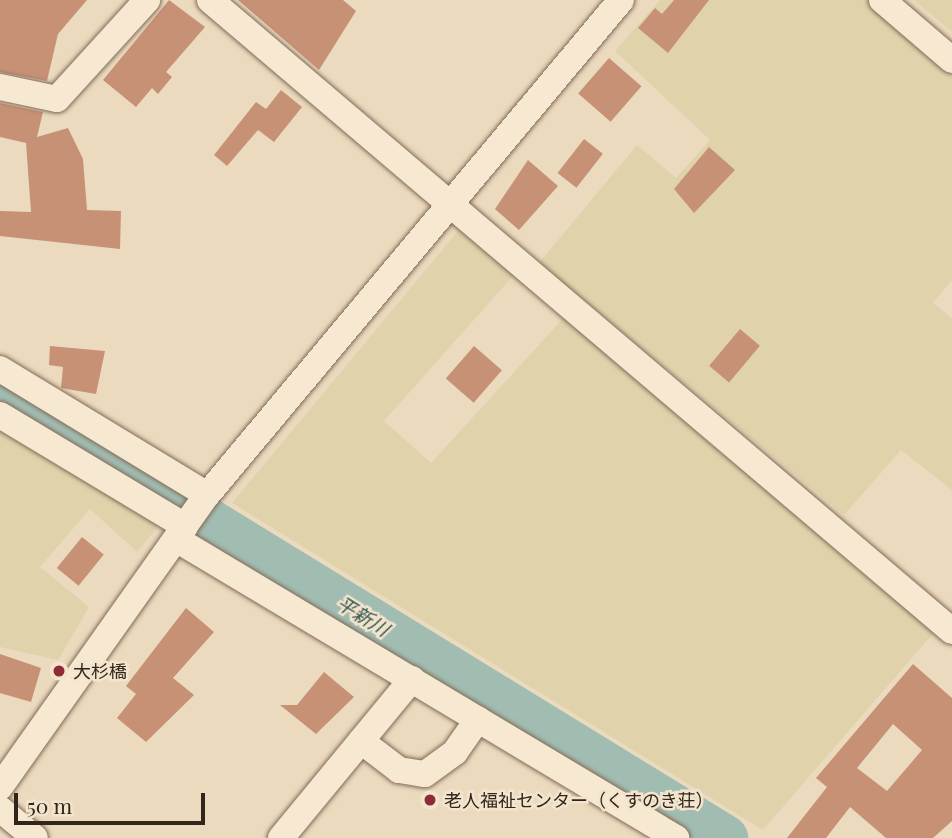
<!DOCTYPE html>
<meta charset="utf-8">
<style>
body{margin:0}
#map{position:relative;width:952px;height:838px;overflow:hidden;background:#ebdabe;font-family:"Playfair Display","Noto Sans JP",serif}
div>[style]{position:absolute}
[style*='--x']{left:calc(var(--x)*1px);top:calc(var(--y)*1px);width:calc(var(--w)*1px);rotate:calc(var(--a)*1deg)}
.farmland>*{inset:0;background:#e0d3ac}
.river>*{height:46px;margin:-23px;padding:0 23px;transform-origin:23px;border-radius:23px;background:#a1bdb2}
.building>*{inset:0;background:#c79176;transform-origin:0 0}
.roads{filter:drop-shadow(0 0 2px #826b58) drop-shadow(0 0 2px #826b58)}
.minor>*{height:26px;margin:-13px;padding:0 13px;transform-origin:13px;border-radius:13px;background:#f6e8d1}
.dots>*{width:19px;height:19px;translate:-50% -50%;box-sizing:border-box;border:4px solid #f3e5cd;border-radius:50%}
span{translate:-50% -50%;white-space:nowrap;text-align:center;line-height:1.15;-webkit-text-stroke:5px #f3e5cd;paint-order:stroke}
.poi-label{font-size:18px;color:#32251c}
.left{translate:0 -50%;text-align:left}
.water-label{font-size:19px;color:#2c514c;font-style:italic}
.scale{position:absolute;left:14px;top:793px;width:191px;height:32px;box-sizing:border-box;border:4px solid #32251c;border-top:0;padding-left:9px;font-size:21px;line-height:24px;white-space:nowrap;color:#32251c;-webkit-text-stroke:5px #f3e5cd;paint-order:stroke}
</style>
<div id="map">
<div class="farmland">
<i style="clip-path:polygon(660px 0,869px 0,952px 73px,952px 280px,933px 303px,952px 318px,952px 490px,901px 450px,844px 515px,539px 263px,637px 145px,676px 178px,710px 140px,615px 51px)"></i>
<i style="clip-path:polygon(914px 0,952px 0,952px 32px)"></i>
<i style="clip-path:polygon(462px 226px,509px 262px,512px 277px,384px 421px,431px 463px,569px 312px,937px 629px,763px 830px,232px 503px)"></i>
<i style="clip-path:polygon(0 424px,152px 515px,157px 528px,137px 552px,90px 509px,40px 567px,89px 607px,58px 660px,0 647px)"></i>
</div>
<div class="river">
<i style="--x:0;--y:393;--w:851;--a:31.54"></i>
</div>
<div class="building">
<i style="clip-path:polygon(0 0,87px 0,58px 34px,47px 81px,0 72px)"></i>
<i style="clip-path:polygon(169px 0,205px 27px,166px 72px,172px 77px,158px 94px,152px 88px,136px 107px,103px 80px)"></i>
<i style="clip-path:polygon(238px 0,343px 0,356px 11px,319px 70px)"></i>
<i style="clip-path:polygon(674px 0,709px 0,668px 53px,638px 28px,655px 8px,662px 14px)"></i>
<i style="left:609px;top:58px;width:43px;height:47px;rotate:41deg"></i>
<i style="clip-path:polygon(281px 90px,302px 107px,274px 142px,258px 130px,227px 166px,214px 155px,256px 102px,266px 109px)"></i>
<i style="clip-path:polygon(0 103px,43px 112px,37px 137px,68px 128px,83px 159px,87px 210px,121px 211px,120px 249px,0 236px,0 211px,31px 212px,26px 143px,0 137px)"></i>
<i style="left:584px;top:139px;width:24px;height:43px;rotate:38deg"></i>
<i style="clip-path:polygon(709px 147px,735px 170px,694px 213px,674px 189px)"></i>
<i style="clip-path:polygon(528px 160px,558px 186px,519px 230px,495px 209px)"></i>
<i style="left:740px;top:329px;width:26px;height:48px;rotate:40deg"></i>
<i style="clip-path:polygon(50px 346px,105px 351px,96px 394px,61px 388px,63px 367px,49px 365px)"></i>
<i style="left:474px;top:346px;width:37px;height:43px;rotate:41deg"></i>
<i style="left:82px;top:537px;width:28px;height:40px;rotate:39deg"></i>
<i style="clip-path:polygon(186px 608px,214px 632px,173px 678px,194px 695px,146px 742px,117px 718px,136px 694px,126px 686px)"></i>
<i style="clip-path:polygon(0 654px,41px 668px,31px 702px,0 693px)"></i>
<i style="clip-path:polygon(evenodd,913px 664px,952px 698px,952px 821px,933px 838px,886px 838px,850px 807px,826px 838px,787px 838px,827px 787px,816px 778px,913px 664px,893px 724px,922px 750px,887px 791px,857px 768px,893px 724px)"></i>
<i style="clip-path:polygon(324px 672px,354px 697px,316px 734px,280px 705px,297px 705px)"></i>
</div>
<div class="roads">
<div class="minor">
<i style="--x:210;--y:0;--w:974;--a:40.38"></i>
<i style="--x:882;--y:0;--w:92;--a:40.6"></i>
<i style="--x:0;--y:87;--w:58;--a:11.9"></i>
<i style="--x:57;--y:99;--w:134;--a:-47.7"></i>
<i style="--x:0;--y:369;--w:242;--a:31.3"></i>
<i style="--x:0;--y:415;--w:216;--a:31"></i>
<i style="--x:176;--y:539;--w:583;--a:30.88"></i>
<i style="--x:361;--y:741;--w:48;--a:37.3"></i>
<i style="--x:399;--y:770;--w:26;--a:9"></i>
<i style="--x:425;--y:774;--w:37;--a:-36"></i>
<i style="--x:455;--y:752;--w:40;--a:-55.1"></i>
<i style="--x:0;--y:787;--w:358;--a:-54.7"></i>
<i style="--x:207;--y:495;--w:645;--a:-50.09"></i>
<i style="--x:0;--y:809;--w:45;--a:39.6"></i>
<i style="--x:281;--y:838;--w:206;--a:-50.5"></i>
</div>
</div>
<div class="dots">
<i style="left:59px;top:671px;background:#8e2b34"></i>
<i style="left:430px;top:800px;background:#8e2b34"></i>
</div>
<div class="poi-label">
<span class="left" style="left:73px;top:671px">大杉橋</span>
<span class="left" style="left:444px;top:800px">老人福祉センター（くすのき荘）</span>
</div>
<div class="water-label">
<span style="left:363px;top:616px;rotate:32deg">平新川</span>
</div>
<div class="scale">50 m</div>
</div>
